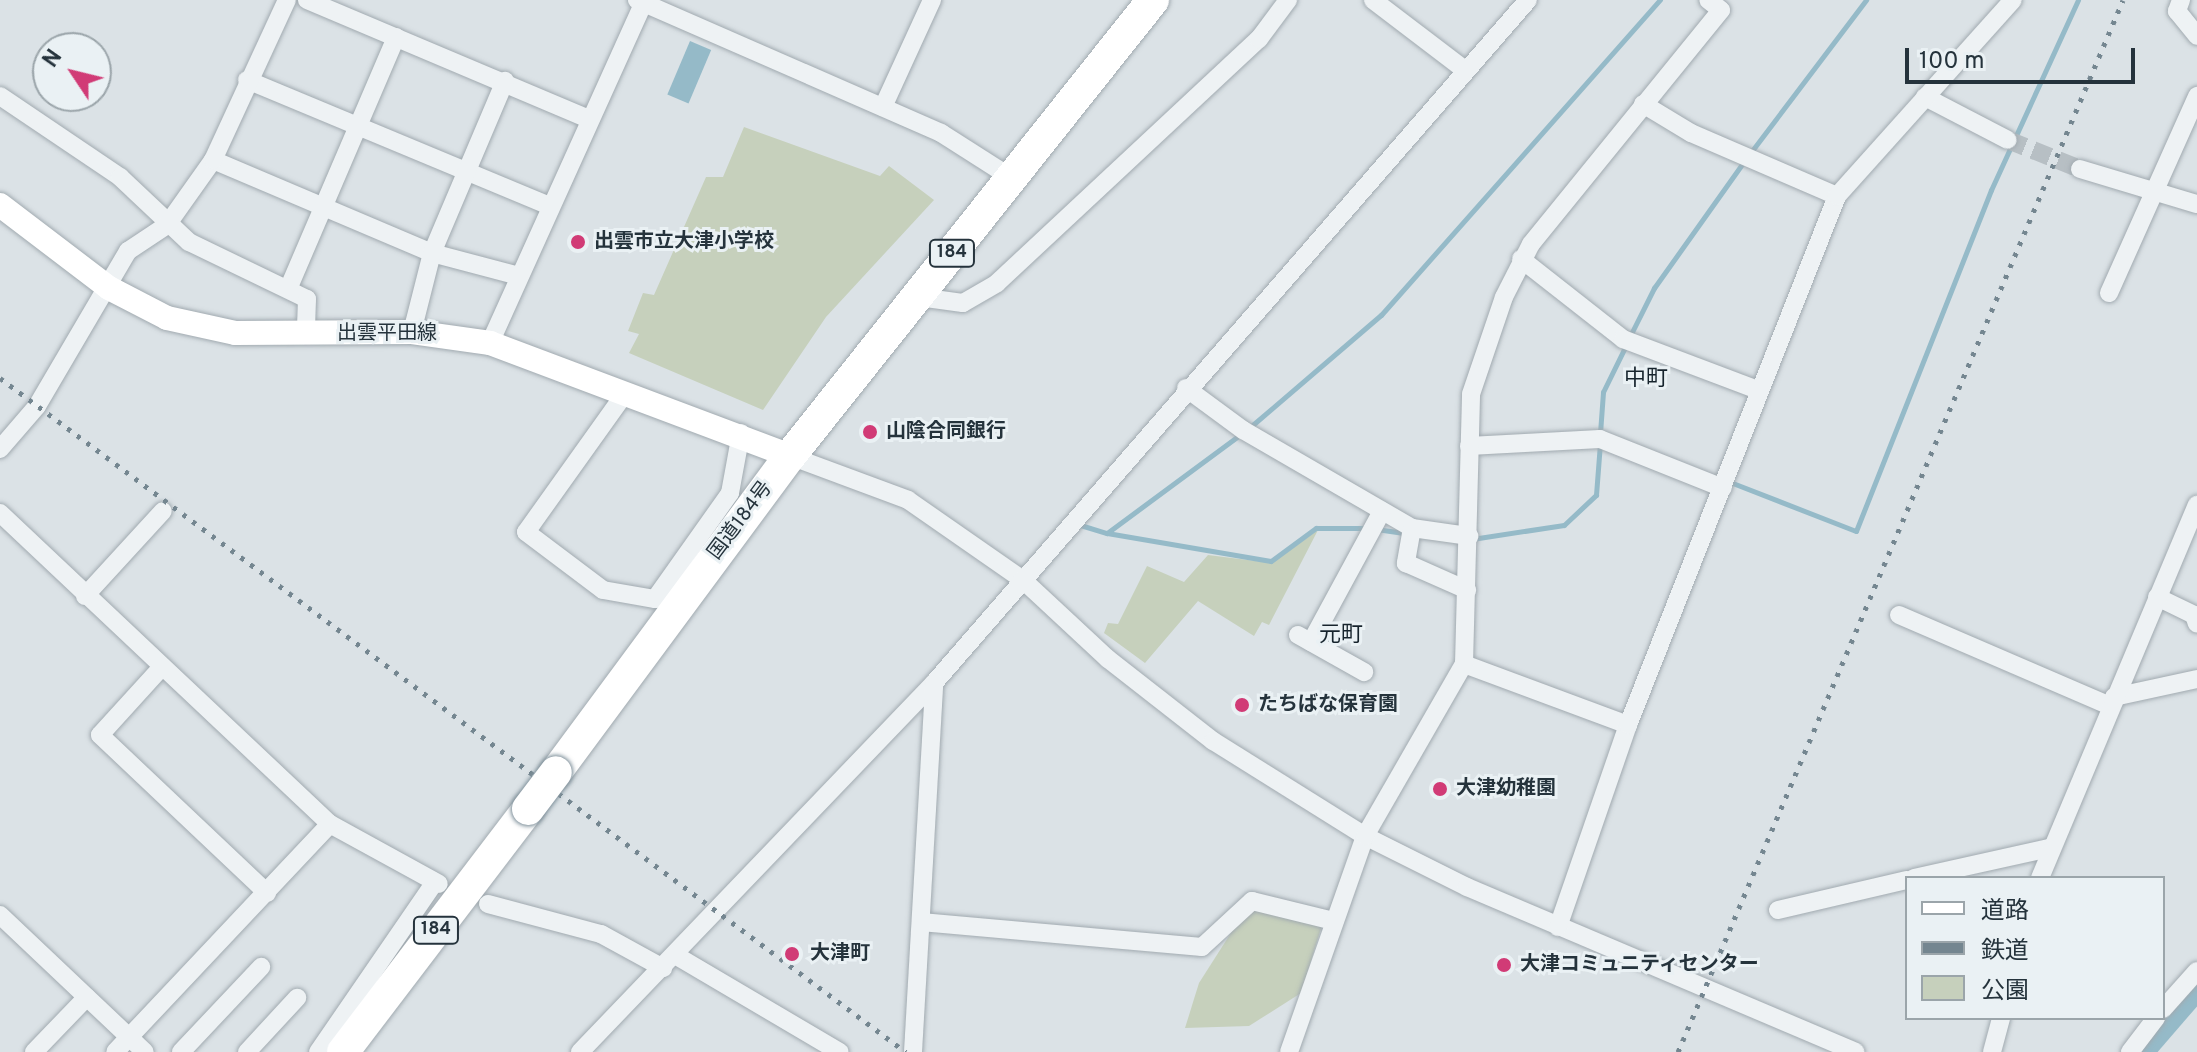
<!DOCTYPE html>
<meta charset="utf-8">
<style>
body{margin:0}
#map{position:relative;width:2197px;height:1052px;overflow:hidden;background:#dbe2e6;font-family:Overpass,"Noto Sans JP",sans-serif}
div>[style]{position:absolute}
[style*='--x']{left:calc(var(--x)*1px);top:calc(var(--y)*1px);width:calc(var(--w)*1px);rotate:calc(var(--a)*1deg)}
.green>*{inset:0;background:#c6d0bc}
.water>*{inset:0;background:#95bac8;transform-origin:0 0}
.stream>*{height:5px;margin:-2.5px;padding:0 2.5px;transform-origin:2.5px;border-radius:2.5px;background:#95bac8}
.river>*{height:28px;margin:-14px;padding:0 14px;transform-origin:14px;border-radius:14px;background:#95bac8}
.street-tunnel>*{height:18px;margin-top:-9px;transform-origin:0;background:repeating-linear-gradient(90deg,#b7bfc4 0 18px,transparent 0 27px)}
.roads{filter:drop-shadow(0 0 2px #a1aab0) drop-shadow(0 0 2px #a1aab0)}
.street>*{height:18px;margin:-9px;padding:0 9px;transform-origin:9px;border-radius:9px;background:#eef2f4}
.secondary>*{height:24px;margin:-12px;padding:0 12px;transform-origin:12px;border-radius:12px;background:#fff}
.highway>*{height:32px;margin:-16px;padding:0 16px;transform-origin:16px;border-radius:16px;background:#fff}
.rail>*{height:5px;margin-top:-2.5px;transform-origin:0;background:repeating-linear-gradient(90deg,#748690 0 4px,transparent 0 12px)}
.bridges{filter:drop-shadow(0 0 2px #82939d) drop-shadow(0 0 2px #82939d)}
.highway-bridge>*{height:32px;margin:-16px;padding:0 16px;transform-origin:16px;border-radius:16px;background:#fff}
.dots>*{width:22px;height:22px;translate:-50% -50%;box-sizing:border-box;border:4px solid #eaf1f4;border-radius:50%}
span{translate:-50% -50%;white-space:nowrap;text-align:center;line-height:1.15;-webkit-text-stroke:6px #eaf1f4;paint-order:stroke}
.shield-label span{padding:2px 6px;background:#eaf1f4;border:2px solid;border-radius:6px;-webkit-text-stroke-width:0}
.shield-label{font-size:18px;color:#25333c;font-weight:700}
.poi-label{font-size:20px;color:#25333c;font-weight:700}
.left{translate:0 -50%;text-align:left}
.street-label{font-size:20px;color:#25333c}
.neighbourhood-label{font-size:22px;color:#17242d}
.legend{position:absolute;left:1905px;top:876px;width:260px;height:144px;box-sizing:border-box;background:#eaf1f4;border:2px solid #9ba5aa;margin:0;padding:10px 14px;list-style:none;font-size:24px;color:#25333c}
.legend li{display:flex;align-items:center;gap:16px;height:40px}
.legend b{width:40px;border:2px solid #9ba5aa}
.north{position:absolute;left:32px;top:32px;width:80px;height:80px;box-sizing:border-box;background:#eaf1f4;border:2px solid #9ba5aa;border-radius:50%;rotate:305deg;font-size:22px;font-weight:700;line-height:32px;text-align:center;color:#25333c}
.north::after{content:'';display:block;margin:auto;width:28px;height:36px;background:#d13b76;clip-path:polygon(50% 0,100% 100%,50% 72%,0 100%)}
.scale{position:absolute;left:1905px;top:48px;width:230px;height:36px;box-sizing:border-box;border:4px solid #25333c;border-top:0;padding-left:10px;font-size:24px;line-height:28px;white-space:nowrap;color:#25333c;-webkit-text-stroke:6px #eaf1f4;paint-order:stroke}
</style>
<div id="map">
<div class="green">
<i style="clip-path:polygon(744px 127px,880px 176px,889px 166px,934px 200px,826px 317px,763px 410px,629px 353px,639px 334px,628px 331px,643px 293px,654px 295px,706px 177px,723px 177px)"></i>
<i style="clip-path:polygon(1318px 530px,1269px 625px,1262px 622px,1254px 636px,1198px 601px,1145px 663px,1104px 633px,1108px 623px,1118px 624px,1147px 566px,1184px 582px,1208px 555px,1272px 563px)"></i>
<i style="clip-path:polygon(1250px 903px,1323px 922px,1301px 993px,1249px 1026px,1185px 1028px,1199px 983px)"></i>
</div>
<div class="water">
<i style="left:690px;top:41px;width:23px;height:58px;rotate:23deg"></i>
</div>
<div class="stream">
<i style="--x:1751;--y:152;--w:191;--a:-52.9"></i>
<i style="--x:1630;--y:336;--w:54;--a:-63.4"></i>
<i style="--x:1654;--y:288;--w:157;--a:-54.6"></i>
<i style="--x:1249;--y:428;--w:174;--a:-40.6"></i>
<i style="--x:1381;--y:315;--w:421;--a:-48.5"></i>
<i style="--x:1600;--y:433;--w:41;--a:-85.8"></i>
<i style="--x:1603;--y:392;--w:52;--a:-63.9"></i>
<i style="--x:1730;--y:482;--w:135;--a:21.3"></i>
<i style="--x:1856;--y:531;--w:367;--a:-68.4"></i>
<i style="--x:1991;--y:190;--w:209;--a:-65.4"></i>
<i style="--x:1077;--y:524;--w:31;--a:17"></i>
<i style="--x:1107;--y:533;--w:167;--a:-36.5"></i>
<i style="--x:1376;--y:529;--w:30;--a:8"></i>
<i style="--x:1107;--y:533;--w:166;--a:9.7"></i>
<i style="--x:1271;--y:561;--w:56;--a:-36.3"></i>
<i style="--x:1316;--y:528;--w:50;--a:0"></i>
<i style="--x:1472;--y:539;--w:93;--a:-8.7"></i>
<i style="--x:1564;--y:525;--w:44;--a:-43.2"></i>
<i style="--x:1596;--y:495;--w:52;--a:-85.6"></i>
</div>
<div class="river">
<i style="--x:2140;--y:1051;--w:87;--a:-49.2"></i>
</div>
<div class="street-tunnel">
<i style="--x:2008;--y:140;--w:78;--a:21.9"></i>
</div>
<div class="roads">
<div class="street">
<i style="--x:307;--y:0;--w:303;--a:22.9"></i>
<i style="--x:637;--y:0;--w:332;--a:23.6"></i>
<i style="--x:941;--y:133;--w:82;--a:32.5"></i>
<i style="--x:1373;--y:0;--w:116;--a:37.3"></i>
<i style="--x:2181;--y:0;--w:12;--a:110"></i>
<i style="--x:2177;--y:11;--w:32;--a:51"></i>
<i style="--x:247;--y:80;--w:328;--a:22.6"></i>
<i style="--x:0;--y:96;--w:145;--a:34"></i>
<i style="--x:120;--y:177;--w:95;--a:43.3"></i>
<i style="--x:189;--y:242;--w:131;--a:25.8"></i>
<i style="--x:307;--y:299;--w:36;--a:92"></i>
<i style="--x:1925;--y:97;--w:93;--a:27.4"></i>
<i style="--x:1643;--y:104;--w:56;--a:31.1"></i>
<i style="--x:1691;--y:133;--w:159;--a:23.3"></i>
<i style="--x:883;--y:107;--w:118;--a:-65.4"></i>
<i style="--x:213;--y:160;--w:238;--a:23"></i>
<i style="--x:432;--y:253;--w:90;--a:14.8"></i>
<i style="--x:2080;--y:169;--w:122;--a:16.7"></i>
<i style="--x:1521;--y:259;--w:130;--a:38.1"></i>
<i style="--x:1623;--y:339;--w:144;--a:20.7"></i>
<i style="--x:289;--y:287;--w:272;--a:-66.8"></i>
<i style="--x:2109;--y:293;--w:216;--a:-65.9"></i>
<i style="--x:919;--y:297;--w:44;--a:7.8"></i>
<i style="--x:963;--y:303;--w:39;--a:-30"></i>
<i style="--x:997;--y:283;--w:358;--a:-43"></i>
<i style="--x:1259;--y:39;--w:49;--a:-53.4"></i>
<i style="--x:412;--y:332;--w:81;--a:-75.8"></i>
<i style="--x:432;--y:253;--w:187;--a:-67"></i>
<i style="--x:490;--y:343;--w:376;--a:-65.7"></i>
<i style="--x:1186;--y:388;--w:71;--a:36.4"></i>
<i style="--x:1243;--y:430;--w:195;--a:30.1"></i>
<i style="--x:1412;--y:528;--w:58;--a:8"></i>
<i style="--x:626;--y:392;--w:172;--a:125.5"></i>
<i style="--x:526;--y:532;--w:96;--a:37"></i>
<i style="--x:603;--y:590;--w:53;--a:9.8"></i>
<i style="--x:655;--y:599;--w:130;--a:-54.7"></i>
<i style="--x:730;--y:493;--w:61;--a:-79.6"></i>
<i style="--x:1469;--y:446;--w:131;--a:-3.1"></i>
<i style="--x:1600;--y:439;--w:132;--a:21.7"></i>
<i style="--x:0;--y:449;--w:57;--a:-49.3"></i>
<i style="--x:37;--y:406;--w:180;--a:-59.6"></i>
<i style="--x:128;--y:251;--w:47;--a:-33.7"></i>
<i style="--x:167;--y:225;--w:80;--a:-54.7"></i>
<i style="--x:213;--y:160;--w:176;--a:-65.2"></i>
<i style="--x:790;--y:456;--w:126;--a:20.4"></i>
<i style="--x:908;--y:500;--w:140;--a:34.8"></i>
<i style="--x:1023;--y:580;--w:116;--a:42.9"></i>
<i style="--x:1108;--y:659;--w:133;--a:38"></i>
<i style="--x:1213;--y:741;--w:179;--a:32"></i>
<i style="--x:1365;--y:836;--w:114;--a:26.6"></i>
<i style="--x:1467;--y:887;--w:422;--a:23"></i>
<i style="--x:0;--y:513;--w:453;--a:43.3"></i>
<i style="--x:330;--y:824;--w:313;--a:133.3"></i>
<i style="--x:1412;--y:528;--w:36;--a:100"></i>
<i style="--x:1406;--y:563;--w:67;--a:23.9"></i>
<i style="--x:85;--y:596;--w:115;--a:-47.5"></i>
<i style="--x:2157;--y:597;--w:41;--a:25.9"></i>
<i style="--x:2194;--y:615;--w:9;--a:72"></i>
<i style="--x:1899;--y:615;--w:230;--a:23.3"></i>
<i style="--x:1298;--y:635;--w:76;--a:29.3"></i>
<i style="--x:1311;--y:642;--w:149;--a:-61.5"></i>
<i style="--x:1464;--y:664;--w:175;--a:20.4"></i>
<i style="--x:160;--y:669;--w:89;--a:132.3"></i>
<i style="--x:100;--y:735;--w:230;--a:43.4"></i>
<i style="--x:2114;--y:697;--w:85;--a:-12.2"></i>
<i style="--x:330;--y:824;--w:124;--a:28.8"></i>
<i style="--x:1914;--y:878;--w:138;--a:-12.5"></i>
<i style="--x:2040;--y:878;--w:405;--a:-67.2"></i>
<i style="--x:488;--y:904;--w:117;--a:14.9"></i>
<i style="--x:601;--y:934;--w:71;--a:28.7"></i>
<i style="--x:1778;--y:910;--w:132;--a:-13.1"></i>
<i style="--x:0;--y:915;--w:199;--a:43.4"></i>
<i style="--x:921;--y:922;--w:282;--a:5.1"></i>
<i style="--x:1202;--y:947;--w:68;--a:-42.6"></i>
<i style="--x:1252;--y:901;--w:84;--a:13.7"></i>
<i style="--x:1558;--y:927;--w:214;--a:-70.9"></i>
<i style="--x:1628;--y:725;--w:569;--a:-68.44"></i>
<i style="--x:1837;--y:196;--w:263;--a:-48.1"></i>
<i style="--x:675;--y:955;--w:191;--a:30.5"></i>
<i style="--x:2163;--y:1009;--w:51;--a:-48.2"></i>
<i style="--x:34;--y:1052;--w:76;--a:-46.1"></i>
<i style="--x:181;--y:1052;--w:117;--a:-46.7"></i>
<i style="--x:247;--y:1052;--w:74;--a:-47.2"></i>
<i style="--x:318;--y:1052;--w:206;--a:-55.5"></i>
<i style="--x:580;--y:1052;--w:511;--a:-46.19"></i>
<i style="--x:934;--y:683;--w:905;--a:-48.99"></i>
<i style="--x:913;--y:1052;--w:370;--a:-86.7"></i>
<i style="--x:1289;--y:1052;--w:229;--a:-70.6"></i>
<i style="--x:1365;--y:836;--w:198;--a:-60.1"></i>
<i style="--x:1464;--y:664;--w:270;--a:-88.5"></i>
<i style="--x:1471;--y:394;--w:102;--a:-71.2"></i>
<i style="--x:1504;--y:297;--w:59;--a:-63"></i>
<i style="--x:1531;--y:244;--w:301;--a:-50.9"></i>
<i style="--x:1721;--y:10;--w:16;--a:-142"></i>
<i style="--x:1992;--y:1052;--w:35;--a:-75"></i>
<i style="--x:2130;--y:1052;--w:43;--a:-52.6"></i>
</div>
<div class="secondary">
<i style="--x:0;--y:205;--w:137;--a:37.3"></i>
<i style="--x:109;--y:288;--w:65;--a:27.3"></i>
<i style="--x:167;--y:318;--w:70;--a:12.4"></i>
<i style="--x:235;--y:333;--w:177;--a:-0.3"></i>
<i style="--x:412;--y:332;--w:79;--a:8"></i>
<i style="--x:490;--y:343;--w:321;--a:20.6"></i>
</div>
<div class="highway">
<i style="--x:556;--y:772;--w:393;--a:-53.5"></i>
<i style="--x:790;--y:456;--w:583;--a:-51.48"></i>
<i style="--x:343;--y:1052;--w:305;--a:-52.7"></i>
</div>
</div>
<div class="rail">
<i style="--x:0;--y:378;--w:1129;--a:36.65"></i>
<i style="--x:1678;--y:1052;--w:1142;--a:-67.07"></i>
</div>
<div class="bridges">
<div class="highway-bridge">
<i style="--x:528;--y:809;--w:46;--a:-52.9"></i>
</div>
</div>
<div class="dots">
<i style="left:578px;top:242px;background:#d13b76"></i>
<i style="left:870px;top:432px;background:#d13b76"></i>
<i style="left:1242px;top:705px;background:#d13b76"></i>
<i style="left:1440px;top:789px;background:#d13b76"></i>
<i style="left:792px;top:954px;background:#d13b76"></i>
<i style="left:1504px;top:965px;background:#d13b76"></i>
</div>
<div class="shield-label">
<span style="left:952px;top:253px">184</span>
<span style="left:436px;top:930px">184</span>
</div>
<div class="poi-label">
<span class="left" style="left:594px;top:242px">出雲市立大津小学校</span>
<span class="left" style="left:886px;top:432px">山陰合同銀行</span>
<span class="left" style="left:1258px;top:705px">たちばな保育園</span>
<span class="left" style="left:1456px;top:789px">大津幼稚園</span>
<span class="left" style="left:810px;top:954px">大津町</span>
<span class="left" style="left:1520px;top:965px">大津コミュニティセンター</span>
</div>
<div class="street-label">
<span style="left:387px;top:334px">出雲平田線</span>
<span style="left:741px;top:521px;rotate:-53deg">国道184号</span>
</div>
<div class="neighbourhood-label">
<span style="left:1646px;top:380px">中町</span>
<span style="left:1341px;top:636px">元町</span>
</div>
<ul class="legend">
<li><b style="height:10px;background:#fff"></b>道路</li>
<li><b style="height:10px;background:#748690"></b>鉄道</li>
<li><b style="height:22px;background:#c6d0bc"></b>公園</li>
</ul>
<div class="north">N</div>
<div class="scale">100 m</div>
</div>
